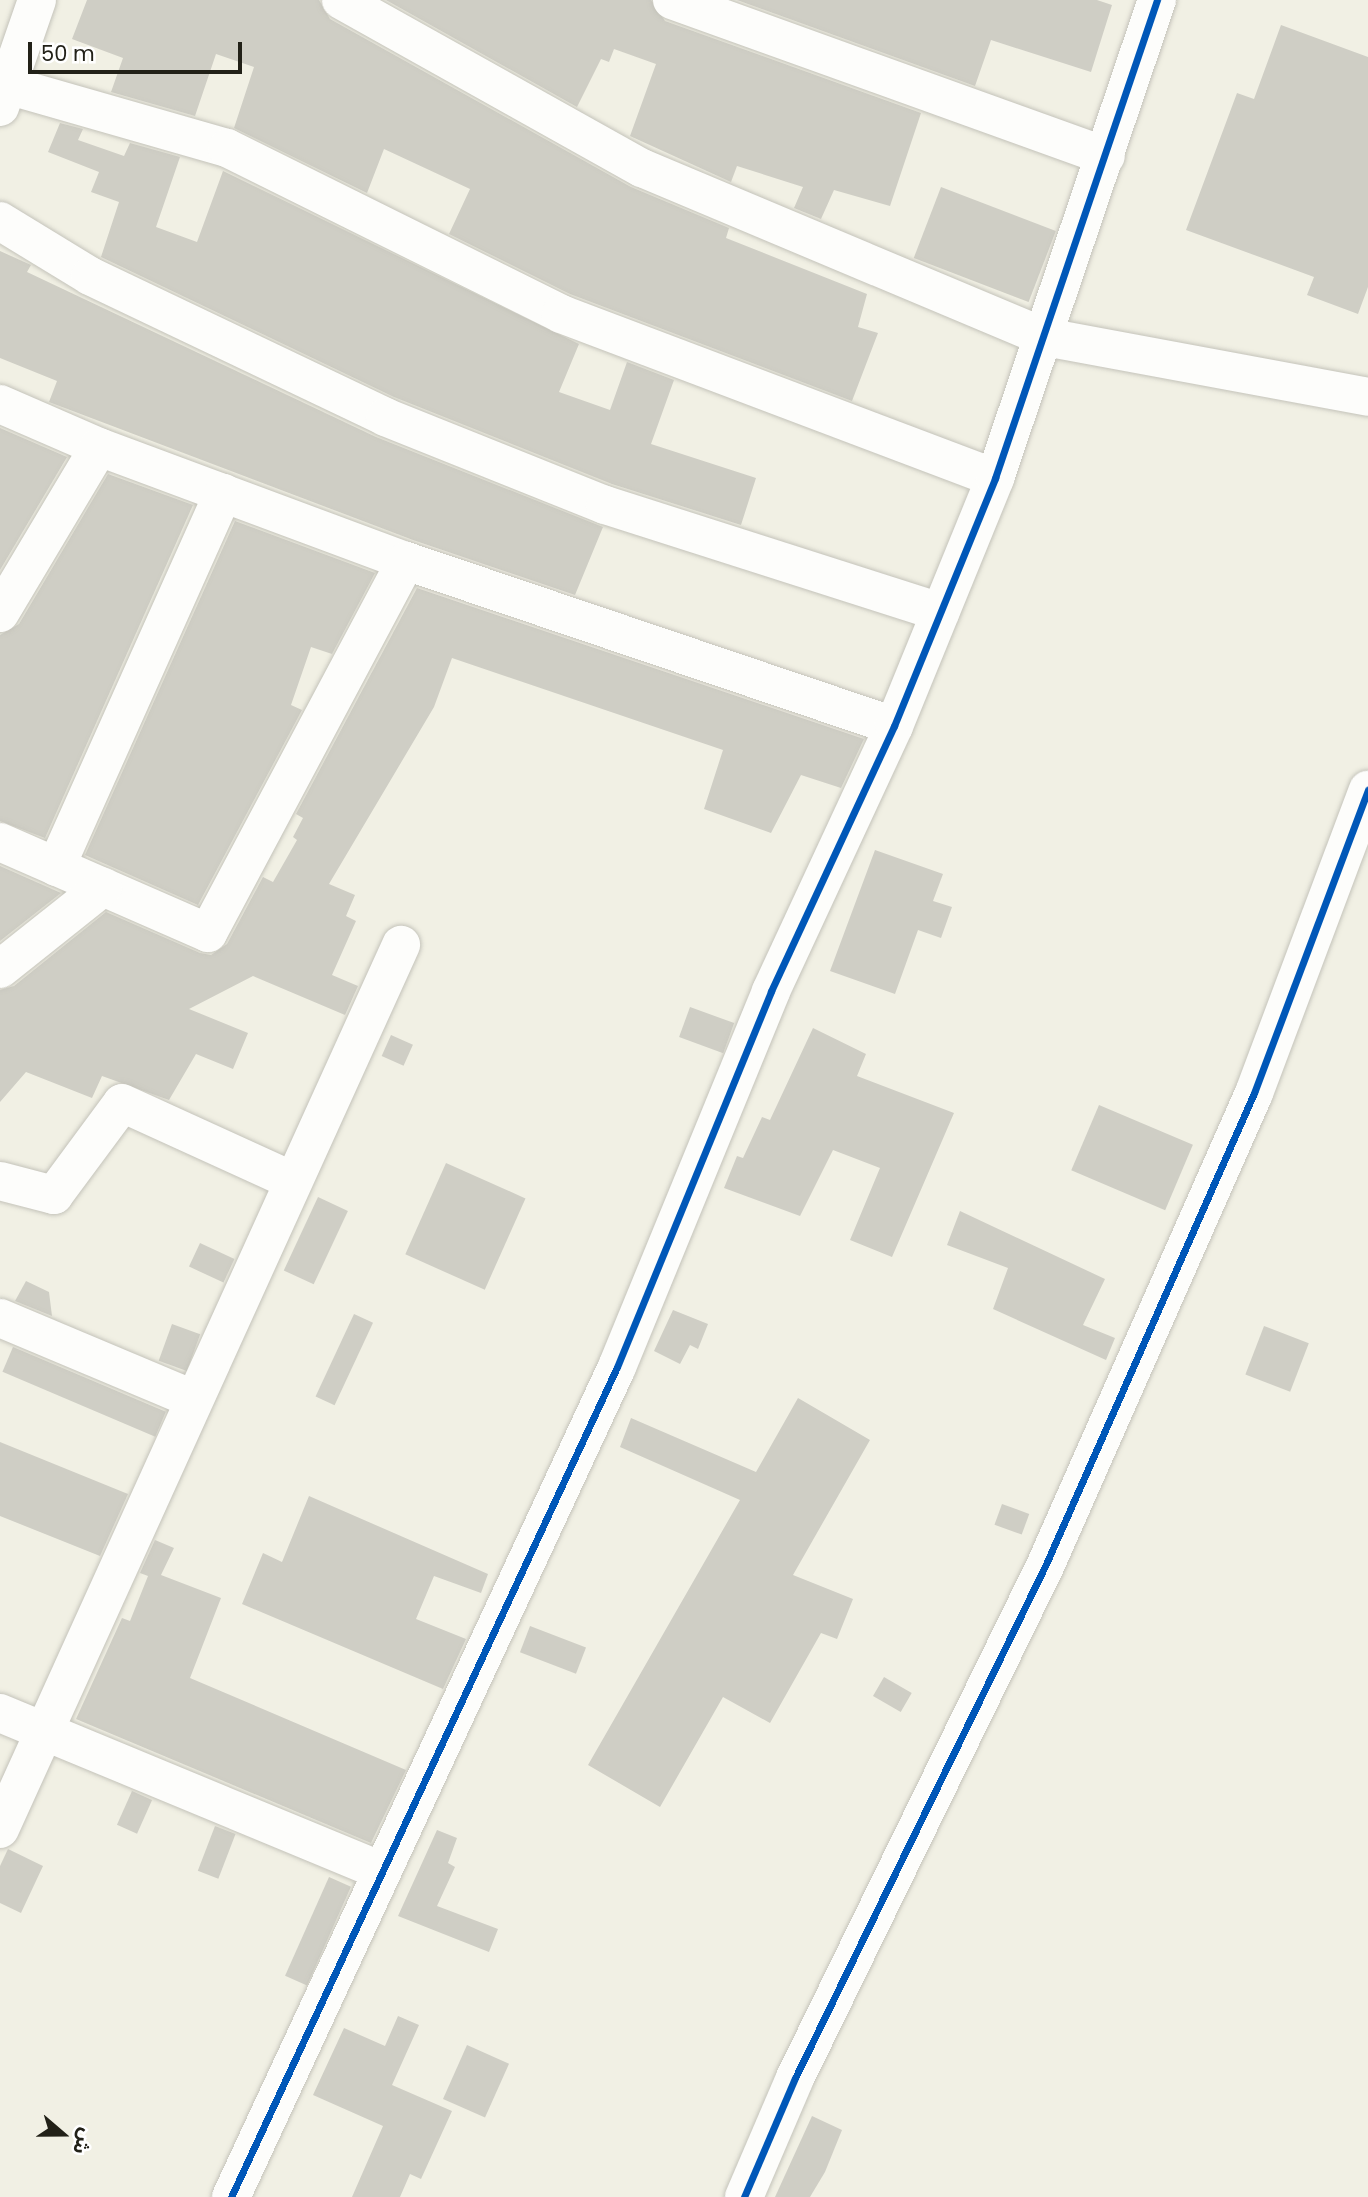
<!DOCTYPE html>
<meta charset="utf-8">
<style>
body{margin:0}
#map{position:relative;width:1368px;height:2197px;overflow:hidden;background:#f1f0e4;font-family:Poppins,"Noto Sans Arabic",sans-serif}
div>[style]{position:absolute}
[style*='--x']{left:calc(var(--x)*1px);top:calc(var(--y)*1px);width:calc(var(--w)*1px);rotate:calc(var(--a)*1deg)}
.building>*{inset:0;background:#cfcec5;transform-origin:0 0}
.roads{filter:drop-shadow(0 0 2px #c4c3ba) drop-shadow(0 0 2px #c4c3ba)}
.minor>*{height:38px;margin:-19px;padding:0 19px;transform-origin:19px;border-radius:19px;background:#fdfdfb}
.cycleway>*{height:7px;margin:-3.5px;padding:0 3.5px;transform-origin:3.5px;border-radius:3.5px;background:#0057b8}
span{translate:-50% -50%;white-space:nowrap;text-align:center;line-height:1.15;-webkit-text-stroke:5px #fff;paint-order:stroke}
.north{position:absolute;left:28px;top:2099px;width:70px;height:70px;-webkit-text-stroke:5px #fff;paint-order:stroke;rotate:110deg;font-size:19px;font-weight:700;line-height:28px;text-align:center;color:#222118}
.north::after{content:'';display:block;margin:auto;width:24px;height:32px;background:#222118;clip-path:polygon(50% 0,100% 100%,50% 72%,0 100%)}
.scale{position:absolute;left:28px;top:42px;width:214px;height:32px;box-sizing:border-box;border:4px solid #222118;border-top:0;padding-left:9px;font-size:21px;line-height:24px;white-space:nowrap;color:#222118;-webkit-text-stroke:5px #fff;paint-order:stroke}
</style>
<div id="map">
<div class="building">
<i style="clip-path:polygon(87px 0,319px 0,330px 19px,631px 187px,729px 228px,726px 238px,867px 294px,858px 327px,878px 333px,852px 401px,570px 294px,449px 234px,470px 189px,384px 149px,367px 193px,234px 128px,254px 67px,216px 54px,195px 116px,111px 92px,123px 58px,72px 39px)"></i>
<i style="clip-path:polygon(386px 0,651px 0,665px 21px,921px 113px,890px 206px,834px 190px,821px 219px,794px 208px,803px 187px,737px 166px,731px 182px,630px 136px,656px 64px,614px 49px,609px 62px,601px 59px,577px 107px)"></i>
<i style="clip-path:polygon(737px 0,1097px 0,1112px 5px,1091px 72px,991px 40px,975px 86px)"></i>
<i style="clip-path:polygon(1281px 25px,1368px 57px,1368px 287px,1358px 314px,1307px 295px,1314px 277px,1186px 230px,1237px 93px,1254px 99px)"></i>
<i style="clip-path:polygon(60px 123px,83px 129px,78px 140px,124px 156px,130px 143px,180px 157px,156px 227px,197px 242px,223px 171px,579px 344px,559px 392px,610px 410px,627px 362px,674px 380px,651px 444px,756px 478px,741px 525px,612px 484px,394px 397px,101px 257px,119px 202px,91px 192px,99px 172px,48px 152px)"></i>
<i style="left:941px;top:187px;width:123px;height:76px;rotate:21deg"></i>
<i style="clip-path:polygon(0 251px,31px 265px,27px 272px,376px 437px,603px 527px,575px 595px,413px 540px,49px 402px,57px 381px,0 358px)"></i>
<i style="clip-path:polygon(0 428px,67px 457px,0 570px)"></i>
<i style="clip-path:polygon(108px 474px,193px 505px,45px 838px,0 821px,0 635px,19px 624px)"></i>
<i style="clip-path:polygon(235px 521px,375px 573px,332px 654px,311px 647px,291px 705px,302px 710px,198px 905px,85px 855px)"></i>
<i style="clip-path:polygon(417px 588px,864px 739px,841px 788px,801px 775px,771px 833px,704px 809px,723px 750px,452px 658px,434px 707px,329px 884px,355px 895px,346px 916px,356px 921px,332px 975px,358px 986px,345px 1015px,253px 976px,189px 1009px,248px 1033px,233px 1069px,196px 1054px,169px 1100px,102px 1076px,92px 1098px,26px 1072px,0 1102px,0 990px,14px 986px,106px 912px,200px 953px,211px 955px,227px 944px,263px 877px,273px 882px,297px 840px,293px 837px,303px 818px,296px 814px)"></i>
<i style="clip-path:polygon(875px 850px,943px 874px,933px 901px,952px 907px,941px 938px,918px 930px,895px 994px,830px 971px)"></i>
<i style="clip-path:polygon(0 866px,61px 893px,0 941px)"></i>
<i style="left:690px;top:1007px;width:47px;height:32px;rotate:20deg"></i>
<i style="clip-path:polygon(813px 1028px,866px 1054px,857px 1076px,954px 1113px,892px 1257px,850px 1240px,880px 1168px,833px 1150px,800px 1216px,724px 1188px,737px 1156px,743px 1158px,762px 1117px,770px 1120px)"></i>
<i style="left:391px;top:1035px;width:24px;height:23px;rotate:24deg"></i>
<i style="left:1099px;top:1105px;width:102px;height:71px;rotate:23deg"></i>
<i style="left:446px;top:1163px;width:87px;height:100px;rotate:24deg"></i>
<i style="left:318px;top:1197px;width:33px;height:81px;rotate:25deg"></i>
<i style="clip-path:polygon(960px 1211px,1105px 1279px,1083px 1325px,1115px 1338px,1106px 1360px,993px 1309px,1008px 1268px,947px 1245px)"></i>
<i style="left:200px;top:1243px;width:38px;height:26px;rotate:25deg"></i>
<i style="clip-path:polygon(26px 1281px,49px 1292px,52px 1316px,15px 1301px)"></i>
<i style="clip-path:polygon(673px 1310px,708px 1324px,698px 1349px,690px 1345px,680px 1364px,654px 1351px)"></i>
<i style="left:354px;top:1314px;width:21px;height:91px;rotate:25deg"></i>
<i style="left:172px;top:1324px;width:30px;height:39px;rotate:20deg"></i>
<i style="left:1264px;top:1326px;width:48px;height:52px;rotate:21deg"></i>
<i style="left:13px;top:1347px;width:166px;height:27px;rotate:23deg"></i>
<i style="clip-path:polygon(798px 1398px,870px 1440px,793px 1575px,853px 1599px,837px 1639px,821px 1633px,770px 1723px,723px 1697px,660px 1807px,588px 1765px,740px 1500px,620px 1447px,631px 1418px,756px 1472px)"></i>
<i style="clip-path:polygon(0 1442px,128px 1494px,100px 1556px,0 1516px)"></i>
<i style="clip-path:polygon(309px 1496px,488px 1574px,481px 1593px,434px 1576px,416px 1619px,466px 1639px,443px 1689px,242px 1604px,263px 1553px,282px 1562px)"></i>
<i style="left:1002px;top:1504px;width:29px;height:22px;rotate:20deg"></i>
<i style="clip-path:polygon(155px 1540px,174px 1548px,161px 1575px,221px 1598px,190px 1678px,406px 1770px,371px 1843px,76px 1719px,122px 1618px,130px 1621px,148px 1576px,140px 1573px)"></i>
<i style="left:530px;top:1626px;width:60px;height:28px;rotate:21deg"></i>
<i style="left:884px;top:1677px;width:32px;height:22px;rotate:30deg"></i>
<i style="left:132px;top:1791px;width:22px;height:37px;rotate:24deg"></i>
<i style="left:215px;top:1826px;width:22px;height:48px;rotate:21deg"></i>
<i style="clip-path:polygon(437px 1830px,457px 1838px,448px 1863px,455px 1867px,437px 1906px,498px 1929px,489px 1952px,398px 1916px)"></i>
<i style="clip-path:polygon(8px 1849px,43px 1866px,21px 1913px,0 1903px,0 1866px)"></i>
<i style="left:329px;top:1877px;width:24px;height:108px;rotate:24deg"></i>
<i style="clip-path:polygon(398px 2016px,419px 2025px,392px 2085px,452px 2111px,421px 2179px,410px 2174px,400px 2197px,352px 2197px,383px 2126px,313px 2095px,344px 2028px,385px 2046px)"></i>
<i style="left:467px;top:2045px;width:46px;height:59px;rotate:24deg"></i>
<i style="clip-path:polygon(812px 2116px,842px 2130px,825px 2172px,810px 2197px,775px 2197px)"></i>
</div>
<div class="roads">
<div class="minor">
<i style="--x:341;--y:0;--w:345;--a:29.2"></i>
<i style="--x:642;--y:168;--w:437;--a:22.8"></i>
<i style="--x:1045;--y:337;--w:329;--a:10.5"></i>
<i style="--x:672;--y:0;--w:461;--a:19.8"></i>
<i style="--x:0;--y:83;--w:236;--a:16"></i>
<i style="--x:227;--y:148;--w:373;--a:26.4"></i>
<i style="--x:561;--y:314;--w:464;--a:20.7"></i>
<i style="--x:0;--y:107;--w:113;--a:-70.9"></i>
<i style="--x:0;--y:221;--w:105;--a:31.4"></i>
<i style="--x:90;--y:276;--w:327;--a:25.5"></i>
<i style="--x:385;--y:417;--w:237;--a:21.8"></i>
<i style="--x:605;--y:505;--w:352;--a:17.7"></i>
<i style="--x:0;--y:404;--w:108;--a:23.5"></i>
<i style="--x:99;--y:447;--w:327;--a:20.4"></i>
<i style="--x:406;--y:561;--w:515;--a:18.68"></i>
<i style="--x:0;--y:613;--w:193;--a:-59.2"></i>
<i style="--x:0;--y:842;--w:227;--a:23.6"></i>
<i style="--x:208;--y:933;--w:421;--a:-62"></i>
<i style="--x:56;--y:867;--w:410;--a:-65.9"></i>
<i style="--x:0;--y:969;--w:132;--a:-38.5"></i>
<i style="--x:0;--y:1181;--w:56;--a:14.5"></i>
<i style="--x:54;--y:1195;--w:114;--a:-53.5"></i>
<i style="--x:122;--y:1103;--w:188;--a:24.5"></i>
<i style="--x:0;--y:1318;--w:209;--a:22.8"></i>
<i style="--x:0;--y:1713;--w:412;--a:22.5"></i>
<i style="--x:0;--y:1829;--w:971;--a:-65.6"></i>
<i style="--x:231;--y:2197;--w:915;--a:-65.06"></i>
<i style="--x:617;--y:1367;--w:406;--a:-67.7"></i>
<i style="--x:771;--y:991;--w:292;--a:-65.1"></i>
<i style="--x:894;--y:726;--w:268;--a:-67.8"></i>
<i style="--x:995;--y:478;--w:505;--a:-71.28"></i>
<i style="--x:744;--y:2197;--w:129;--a:-66.8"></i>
<i style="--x:795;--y:2078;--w:572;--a:-63.97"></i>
<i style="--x:1046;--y:1564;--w:515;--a:-66.17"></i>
<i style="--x:1254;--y:1093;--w:324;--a:-69.4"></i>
</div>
</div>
<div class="cycleway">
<i style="--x:231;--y:2197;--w:915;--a:-65.06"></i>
<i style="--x:617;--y:1367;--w:406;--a:-67.7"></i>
<i style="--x:771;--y:991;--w:292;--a:-65.1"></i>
<i style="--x:894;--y:726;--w:268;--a:-67.8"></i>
<i style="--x:995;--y:478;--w:505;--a:-71.28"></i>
<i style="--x:744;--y:2197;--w:129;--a:-66.8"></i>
<i style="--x:795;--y:2078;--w:572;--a:-63.97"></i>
<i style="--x:1046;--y:1564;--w:515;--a:-66.17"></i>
<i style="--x:1254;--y:1093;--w:324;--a:-69.4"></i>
</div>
<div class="north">ش</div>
<div class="scale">50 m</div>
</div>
